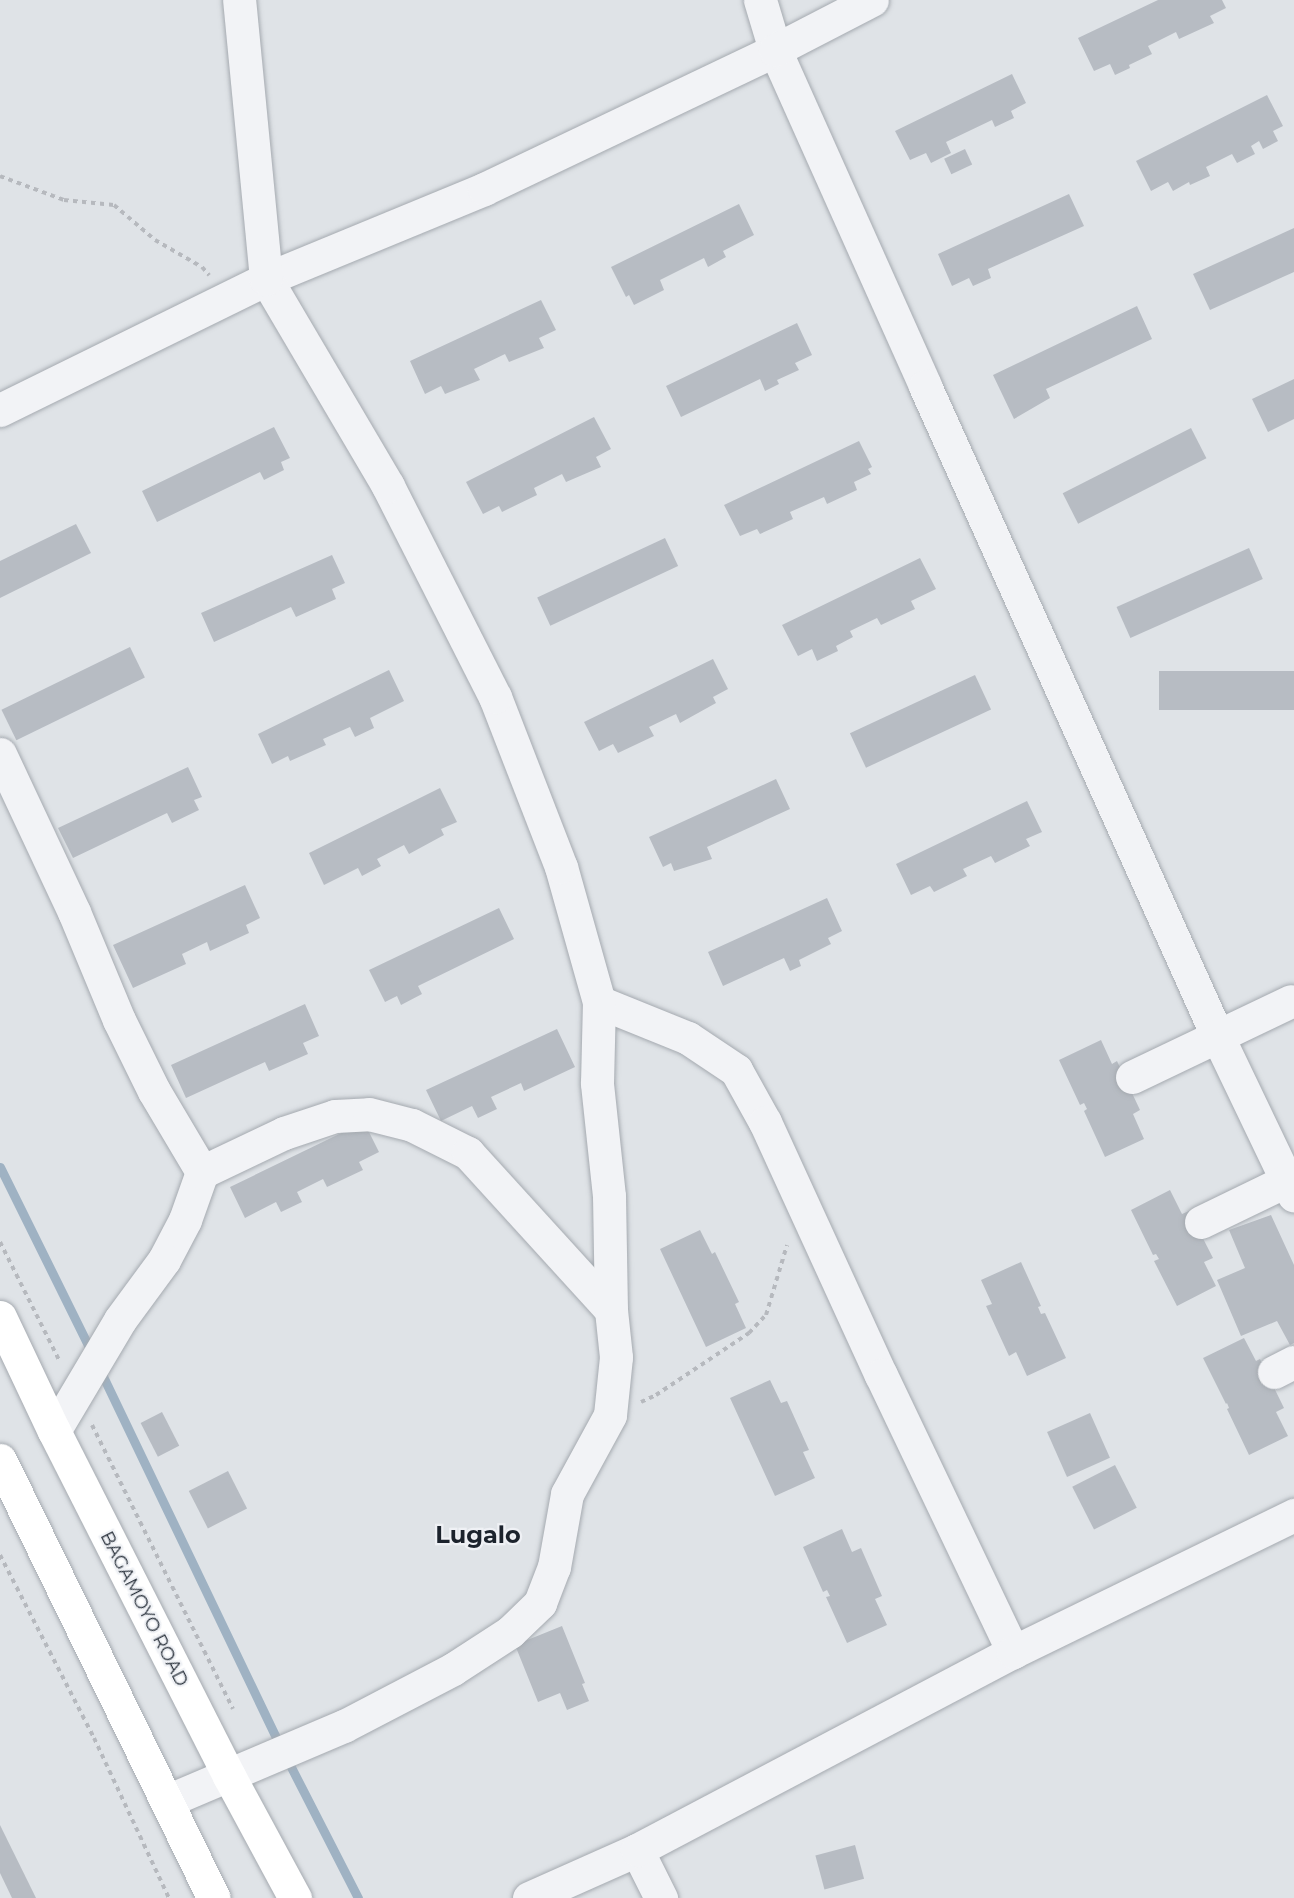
<!DOCTYPE html>
<style>
body{margin:0}
#map{position:relative;width:1294px;height:1898px;overflow:hidden;background:#dfe3e7;font-family:Montserrat,sans-serif}
div>[style]{position:absolute}
[style*='--x']{left:calc(var(--x)*1px);top:calc(var(--y)*1px);width:calc(var(--w)*1px);rotate:calc(var(--a)*1deg)}
.stream>*{height:9px;margin:-4.5px;padding:0 4.5px;transform-origin:4.5px;border-radius:4.5px;background:#9fb2c3}
.building>*{inset:0;background:#b7bcc3;transform-origin:0 0}
.path>*{height:4px;margin-top:-2px;transform-origin:0;background:repeating-linear-gradient(90deg,#b6b9be 0 4.5px,transparent 0 9px)}
.roads{filter:drop-shadow(0 0 2px #a5aab0) drop-shadow(0 0 2px #a5aab0)}
.minor>*{height:33px;margin:-16.5px;padding:0 16.5px;transform-origin:16.5px;border-radius:16.5px;background:#f2f3f6}
.highway>*{height:33px;margin:-16.5px;padding:0 16.5px;transform-origin:16.5px;border-radius:16.5px;background:#fff}
span{translate:-50% -50%;white-space:nowrap;text-align:center;line-height:1.15;-webkit-text-stroke:4.5px #eff1f5;paint-order:stroke}
.street-label{font-size:18px;color:#2a323c}
.district-label{font-size:24px;color:#1c232d;font-weight:700}
</style>
<div id="map">
<div class="stream">
<i style="--x:0;--y:1167;--w:208;--a:63.7"></i>
<i style="--x:99;--y:1368;--w:418;--a:64.4"></i>
<i style="--x:291;--y:1767;--w:147;--a:62.9"></i>
</div>
<div class="building">
<i style="clip-path:polygon(1158px 0,1222px 0,1226px 8px,1210px 16px,1214px 23px,1179px 39px,1176px 32px,1148px 46px,1152px 54px,1129px 65px,1130px 68px,1115px 75px,1110px 64px,1094px 71px,1078px 38px)"></i>
<i style="clip-path:polygon(1012px 74px,1026px 103px,1011px 111px,1014px 118px,995px 127px,992px 120px,946px 142px,951px 153px,931px 163px,926px 153px,910px 160px,895px 131px)"></i>
<i style="clip-path:polygon(1267px 95px,1283px 126px,1273px 131px,1278px 141px,1263px 149px,1259px 141px,1251px 146px,1255px 154px,1237px 163px,1232px 154px,1206px 167px,1210px 176px,1190px 185px,1189px 182px,1173px 191px,1168px 182px,1151px 191px,1136px 161px)"></i>
<i style="left:965px;top:149px;width:17px;height:23px;rotate:65deg"></i>
<i style="clip-path:polygon(1069px 194px,1084px 226px,988px 269px,991px 278px,973px 286px,969px 278px,952px 286px,938px 254px)"></i>
<i style="clip-path:polygon(739px 204px,754px 235px,723px 251px,726px 257px,708px 267px,704px 258px,660px 280px,664px 290px,634px 305px,629px 295px,626px 297px,611px 267px)"></i>
<i style="clip-path:polygon(1294px 228px,1294px 272px,1210px 310px,1193px 274px)"></i>
<i style="clip-path:polygon(541px 300px,556px 330px,539px 338px,544px 348px,509px 362px,505px 354px,474px 369px,480px 380px,445px 394px,441px 386px,425px 394px,410px 361px)"></i>
<i style="clip-path:polygon(1137px 306px,1152px 339px,1046px 389px,1050px 398px,1014px 419px,993px 375px)"></i>
<i style="clip-path:polygon(797px 323px,812px 355px,795px 363px,799px 370px,777px 380px,779px 384px,765px 391px,760px 379px,681px 417px,666px 386px)"></i>
<i style="clip-path:polygon(1294px 379px,1294px 419px,1268px 432px,1252px 399px)"></i>
<i style="clip-path:polygon(594px 417px,611px 449px,596px 457px,601px 467px,566px 482px,562px 474px,534px 488px,537px 495px,502px 512px,499px 506px,483px 514px,466px 482px)"></i>
<i style="clip-path:polygon(274px 427px,290px 458px,281px 462px,284px 470px,264px 480px,260px 472px,157px 522px,142px 491px)"></i>
<i style="left:1191px;top:428px;width:34px;height:144px;rotate:63deg"></i>
<i style="clip-path:polygon(859px 441px,872px 467px,868px 469px,871px 474px,854px 482px,857px 490px,827px 504px,824px 497px,790px 512px,793px 519px,760px 534px,757px 529px,740px 536px,724px 505px)"></i>
<i style="clip-path:polygon(76px 524px,91px 553px,0 598px,0 561px)"></i>
<i style="left:665px;top:538px;width:31px;height:141px;rotate:65deg"></i>
<i style="left:1249px;top:548px;width:34px;height:145px;rotate:66deg"></i>
<i style="clip-path:polygon(332px 555px,345px 583px,332px 589px,336px 599px,296px 617px,291px 607px,214px 642px,201px 613px)"></i>
<i style="clip-path:polygon(920px 558px,936px 589px,911px 601px,915px 609px,881px 625px,877px 618px,850px 631px,853px 637px,836px 646px,838px 651px,817px 661px,812px 649px,798px 656px,782px 625px)"></i>
<i style="left:130px;top:647px;width:34px;height:143px;rotate:64deg"></i>
<i style="clip-path:polygon(713px 659px,728px 689px,713px 697px,716px 703px,680px 723px,676px 714px,649px 727px,654px 736px,618px 753px,613px 744px,599px 751px,584px 722px)"></i>
<i style="clip-path:polygon(389px 670px,404px 701px,370px 718px,374px 728px,355px 737px,350px 727px,323px 739px,326px 745px,290px 761px,288px 756px,272px 764px,258px 734px)"></i>
<i style="left:1294px;top:671px;width:39px;height:135px;rotate:90deg"></i>
<i style="left:975px;top:675px;width:38px;height:138px;rotate:65deg"></i>
<i style="clip-path:polygon(188px 767px,202px 797px,194px 800px,199px 810px,172px 823px,167px 813px,73px 858px,58px 828px)"></i>
<i style="clip-path:polygon(776px 779px,790px 809px,707px 847px,712px 859px,674px 871px,671px 863px,663px 867px,649px 837px)"></i>
<i style="clip-path:polygon(440px 788px,457px 822px,441px 829px,444px 835px,409px 854px,404px 845px,377px 859px,381px 866px,362px 876px,358px 868px,324px 885px,309px 853px)"></i>
<i style="clip-path:polygon(1027px 801px,1042px 832px,1026px 839px,1030px 846px,995px 863px,991px 856px,963px 869px,967px 876px,934px 892px,930px 886px,911px 895px,896px 864px)"></i>
<i style="clip-path:polygon(245px 885px,260px 918px,246px 925px,249px 933px,210px 951px,207px 942px,182px 954px,186px 964px,133px 988px,113px 945px)"></i>
<i style="clip-path:polygon(827px 898px,842px 931px,828px 938px,831px 944px,799px 960px,801px 966px,790px 971px,784px 958px,723px 986px,708px 952px)"></i>
<i style="clip-path:polygon(499px 908px,514px 939px,418px 986px,422px 994px,401px 1005px,397px 996px,385px 1002px,369px 970px)"></i>
<i style="clip-path:polygon(305px 1004px,319px 1036px,303px 1043px,308px 1054px,269px 1071px,265px 1062px,186px 1098px,171px 1065px)"></i>
<i style="clip-path:polygon(557px 1029px,575px 1067px,524px 1091px,521px 1083px,491px 1097px,497px 1109px,478px 1118px,472px 1106px,441px 1121px,426px 1090px)"></i>
<i style="clip-path:polygon(1101px 1040px,1112px 1064px,1117px 1061px,1140px 1110px,1133px 1114px,1144px 1139px,1105px 1157px,1084px 1111px,1087px 1109px,1084px 1103px,1080px 1105px,1059px 1060px)"></i>
<i style="clip-path:polygon(364px 1122px,379px 1152px,359px 1162px,363px 1170px,327px 1187px,323px 1179px,297px 1192px,302px 1202px,281px 1212px,276px 1202px,245px 1218px,230px 1187px)"></i>
<i style="clip-path:polygon(1170px 1190px,1182px 1214px,1189px 1211px,1213px 1258px,1204px 1262px,1216px 1286px,1177px 1306px,1154px 1261px,1159px 1259px,1156px 1254px,1153px 1255px,1131px 1210px)"></i>
<i style="clip-path:polygon(1271px 1215px,1294px 1265px,1294px 1343px,1290px 1345px,1277px 1321px,1241px 1336px,1217px 1280px,1245px 1268px,1229px 1230px)"></i>
<i style="clip-path:polygon(700px 1230px,712px 1254px,715px 1252px,739px 1302px,735px 1304px,746px 1328px,706px 1347px,660px 1249px)"></i>
<i style="clip-path:polygon(1021px 1262px,1041px 1306px,1038px 1307px,1041px 1314px,1045px 1313px,1066px 1358px,1027px 1376px,1016px 1352px,1009px 1356px,986px 1306px,992px 1304px,981px 1280px)"></i>
<i style="clip-path:polygon(1244px 1338px,1256px 1361px,1260px 1359px,1284px 1408px,1276px 1412px,1288px 1436px,1249px 1455px,1227px 1409px,1229px 1408px,1227px 1403px,1226px 1404px,1203px 1358px)"></i>
<i style="clip-path:polygon(770px 1380px,781px 1403px,787px 1401px,809px 1450px,803px 1452px,815px 1478px,775px 1496px,730px 1398px)"></i>
<i style="left:162px;top:1412px;width:38px;height:24px;rotate:63deg"></i>
<i style="left:1090px;top:1413px;width:49px;height:47px;rotate:66deg"></i>
<i style="left:1115px;top:1465px;width:48px;height:48px;rotate:63deg"></i>
<i style="left:228px;top:1471px;width:42px;height:44px;rotate:63deg"></i>
<i style="clip-path:polygon(842px 1529px,852px 1552px,861px 1548px,882px 1596px,875px 1599px,887px 1625px,847px 1643px,826px 1597px,830px 1596px,827px 1590px,823px 1592px,803px 1547px)"></i>
<i style="clip-path:polygon(562px 1626px,585px 1683px,582px 1684px,589px 1701px,567px 1710px,560px 1693px,538px 1702px,515px 1645px)"></i>
<i style="clip-path:polygon(0 1825px,36px 1898px,12px 1898px,0 1873px)"></i>
<i style="left:855px;top:1845px;width:35px;height:41px;rotate:75deg"></i>
</div>
<div class="path">
<i style="--x:0;--y:176;--w:68;--a:20.6"></i>
<i style="--x:64;--y:200;--w:50;--a:5.7"></i>
<i style="--x:114;--y:205;--w:54;--a:40.5"></i>
<i style="--x:155;--y:240;--w:54;--a:29.9"></i>
<i style="--x:202;--y:267;--w:11;--a:49"></i>
<i style="--x:0;--y:1242;--w:134;--a:63.4"></i>
<i style="--x:641;--y:1402;--w:17;--a:-25"></i>
<i style="--x:656;--y:1395;--w:112;--a:-33.7"></i>
<i style="--x:749;--y:1333;--w:25;--a:-47"></i>
<i style="--x:766;--y:1315;--w:73;--a:-73.3"></i>
<i style="--x:92;--y:1425;--w:317;--a:63.6"></i>
<i style="--x:0;--y:1555;--w:206;--a:62.8"></i>
<i style="--x:94;--y:1738;--w:177;--a:64.9"></i>
</div>
<div class="roads">
<div class="minor">
<i style="--x:760;--y:0;--w:52;--a:73.3"></i>
<i style="--x:775;--y:50;--w:368;--a:65.9"></i>
<i style="--x:925;--y:386;--w:712;--a:65.78"></i>
<i style="--x:1217;--y:1035;--w:178;--a:64.4"></i>
<i style="--x:0;--y:410;--w:297;--a:-26.2"></i>
<i style="--x:266;--y:279;--w:236;--a:-22.4"></i>
<i style="--x:484;--y:189;--w:322;--a:-25.5"></i>
<i style="--x:775;--y:50;--w:109;--a:-27.3"></i>
<i style="--x:0;--y:754;--w:174;--a:64.9"></i>
<i style="--x:74;--y:912;--w:117;--a:67.4"></i>
<i style="--x:119;--y:1020;--w:79;--a:63.8"></i>
<i style="--x:154;--y:1091;--w:94;--a:59.3"></i>
<i style="--x:202;--y:1172;--w:51;--a:109.5"></i>
<i style="--x:185;--y:1220;--w:45;--a:117.7"></i>
<i style="--x:164;--y:1260;--w:74;--a:126.3"></i>
<i style="--x:120;--y:1320;--w:129;--a:120.7"></i>
<i style="--x:599;--y:1002;--w:96;--a:22"></i>
<i style="--x:688;--y:1038;--w:58;--a:33.7"></i>
<i style="--x:736;--y:1070;--w:60;--a:60.9"></i>
<i style="--x:765;--y:1122;--w:278;--a:65.4"></i>
<i style="--x:881;--y:1375;--w:307;--a:64.5"></i>
<i style="--x:1132;--y:1077;--w:176;--a:-25.5"></i>
<i style="--x:202;--y:1172;--w:91;--a:-25.4"></i>
<i style="--x:284;--y:1133;--w:54;--a:-18.4"></i>
<i style="--x:335;--y:1116;--w:34;--a:-3"></i>
<i style="--x:369;--y:1114;--w:44;--a:14.3"></i>
<i style="--x:412;--y:1125;--w:63;--a:26.6"></i>
<i style="--x:468;--y:1153;--w:212;--a:47.7"></i>
<i style="--x:1201;--y:1222;--w:103;--a:-25.8"></i>
<i style="--x:1274;--y:1372;--w:22;--a:-27"></i>
<i style="--x:167;--y:1801;--w:192;--a:-23"></i>
<i style="--x:344;--y:1726;--w:123;--a:-27.6"></i>
<i style="--x:453;--y:1669;--w:68;--a:-33"></i>
<i style="--x:510;--y:1632;--w:42;--a:-44"></i>
<i style="--x:540;--y:1603;--w:39;--a:-69"></i>
<i style="--x:554;--y:1567;--w:74;--a:-79.9"></i>
<i style="--x:567;--y:1494;--w:90;--a:-61.4"></i>
<i style="--x:610;--y:1415;--w:58;--a:-84.1"></i>
<i style="--x:616;--y:1357;--w:47;--a:-96.1"></i>
<i style="--x:611;--y:1310;--w:114;--a:-91"></i>
<i style="--x:609;--y:1196;--w:114;--a:-96.1"></i>
<i style="--x:597;--y:1083;--w:81;--a:-88.6"></i>
<i style="--x:599;--y:1002;--w:140;--a:-105.7"></i>
<i style="--x:561;--y:867;--w:182;--a:-111.2"></i>
<i style="--x:495;--y:697;--w:237;--a:-116.9"></i>
<i style="--x:388;--y:486;--w:240;--a:-120.5"></i>
<i style="--x:266;--y:279;--w:280;--a:-95.5"></i>
<i style="--x:637;--y:1850;--w:54;--a:63.4"></i>
<i style="--x:529;--y:1898;--w:118;--a:-24"></i>
<i style="--x:637;--y:1850;--w:425;--a:-27.8"></i>
<i style="--x:1013;--y:1652;--w:313;--a:-26"></i>
</div>
<div class="highway">
<i style="--x:0;--y:1317;--w:126;--a:64.7"></i>
<i style="--x:54;--y:1431;--w:387;--a:63.1"></i>
<i style="--x:229;--y:1776;--w:139;--a:61.6"></i>
<i style="--x:0;--y:1460;--w:487;--a:64"></i>
</div>
</div>
<div class="street-label">
<span style="left:144px;top:1609px;rotate:63deg">BAGAMOYO ROAD</span>
</div>
<div class="district-label">
<span style="left:478px;top:1535px">Lugalo</span>
</div>
</div>
